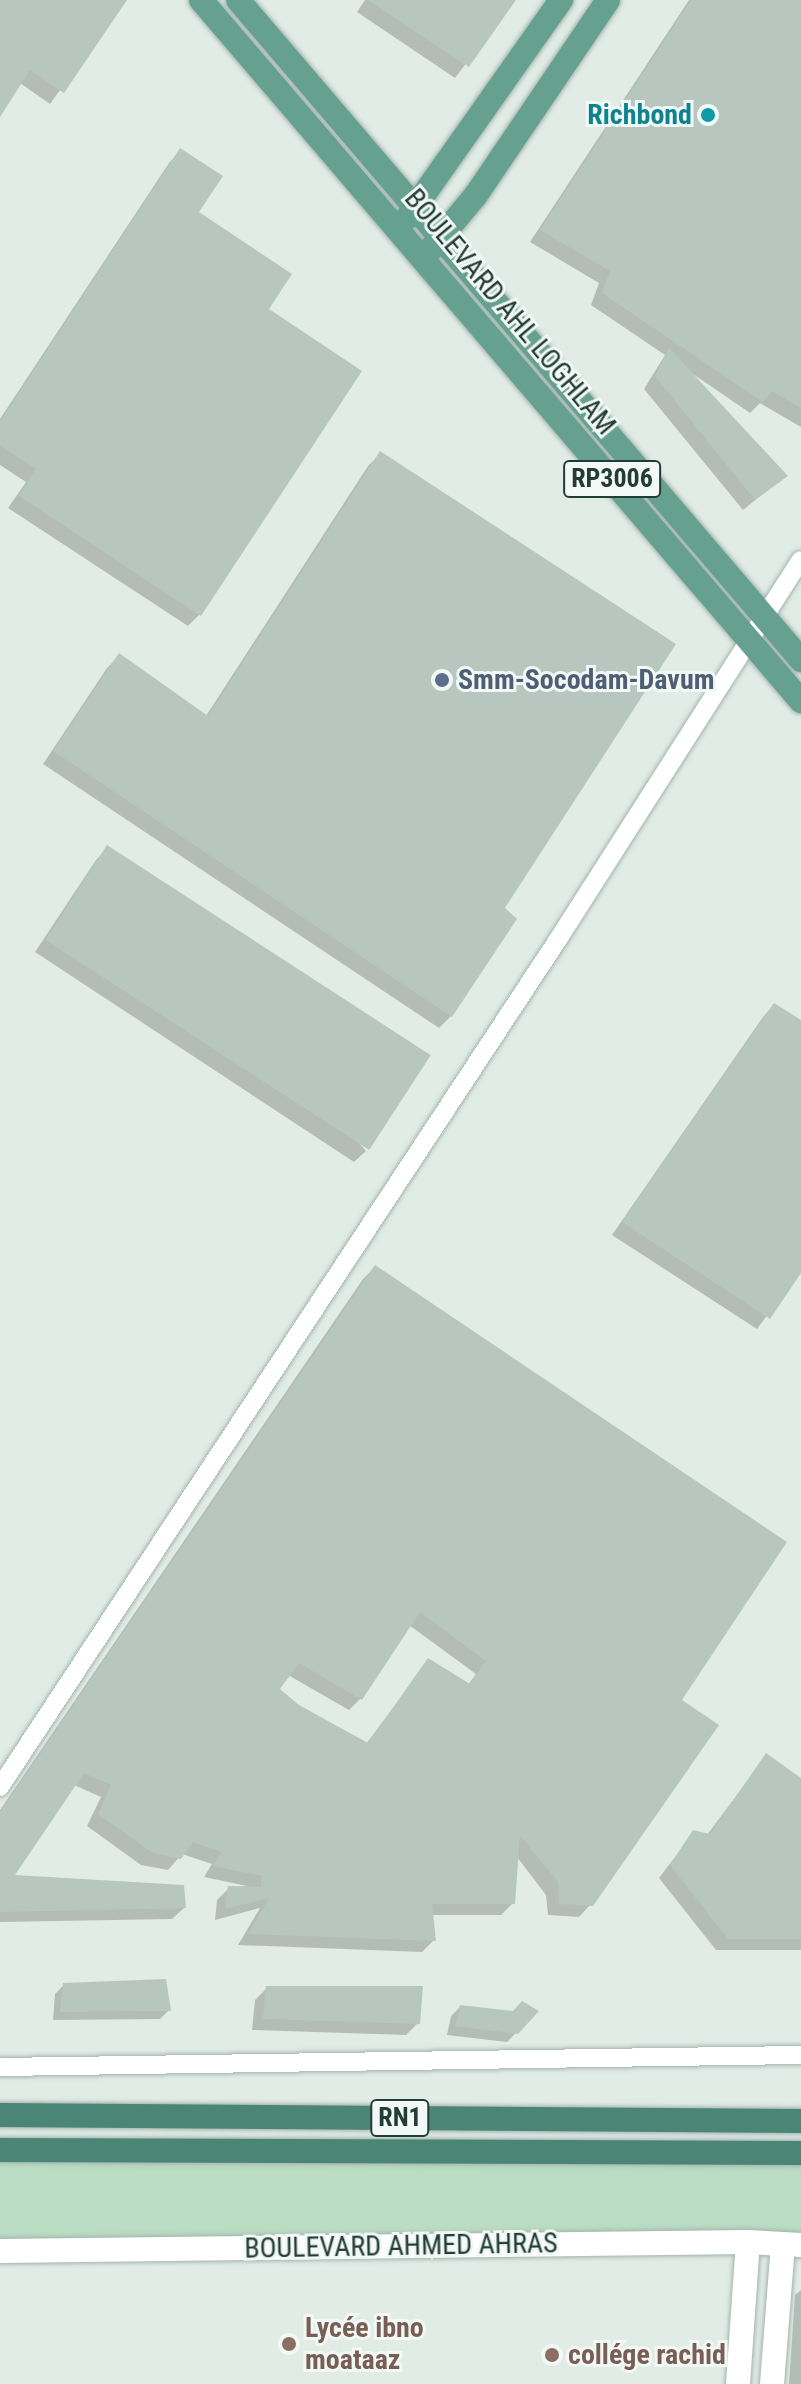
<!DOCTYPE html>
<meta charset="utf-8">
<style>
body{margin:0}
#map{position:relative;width:801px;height:2384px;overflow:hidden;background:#e1ece7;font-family:"Roboto Condensed",sans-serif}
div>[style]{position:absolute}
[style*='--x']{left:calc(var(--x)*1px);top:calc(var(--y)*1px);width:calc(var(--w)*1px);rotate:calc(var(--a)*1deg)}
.green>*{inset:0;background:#baddc3;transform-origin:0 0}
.shadow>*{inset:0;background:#0003}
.building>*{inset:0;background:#b7c7c0;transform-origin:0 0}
.roads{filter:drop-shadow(0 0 2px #a4b4ae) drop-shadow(0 0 2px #a4b4ae)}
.minor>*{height:18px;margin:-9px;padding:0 9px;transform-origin:9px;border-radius:9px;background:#fff}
.tertiary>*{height:24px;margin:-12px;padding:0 12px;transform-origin:12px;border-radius:12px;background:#fff}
.primary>*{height:24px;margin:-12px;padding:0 12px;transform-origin:12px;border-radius:12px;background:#66a190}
.trunk>*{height:24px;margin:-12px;padding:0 12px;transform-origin:12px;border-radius:12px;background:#4a8576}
.dots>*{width:22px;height:22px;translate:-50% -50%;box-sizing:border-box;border:4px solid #f2f8f5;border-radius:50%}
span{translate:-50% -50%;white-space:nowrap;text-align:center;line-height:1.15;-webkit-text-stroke:6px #f2f8f5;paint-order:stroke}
.shield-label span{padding:2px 6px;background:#f2f8f5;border:2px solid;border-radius:6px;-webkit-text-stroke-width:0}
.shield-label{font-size:26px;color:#223d35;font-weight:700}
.culture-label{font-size:28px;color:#0d838f;font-weight:700}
.right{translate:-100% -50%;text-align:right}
.street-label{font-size:28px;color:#223d35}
.service-label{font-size:28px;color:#4e5e75;font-weight:700}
.left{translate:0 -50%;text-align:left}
.education-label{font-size:28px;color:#785e54;font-weight:700}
</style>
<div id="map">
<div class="green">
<i style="left:0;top:2150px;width:801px;height:97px"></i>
</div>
<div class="shadow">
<i style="clip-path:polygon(0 0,125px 0,50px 104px,20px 83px,0 113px)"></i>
<i style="clip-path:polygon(365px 0,514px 0,455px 78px,357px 12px)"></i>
<i style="clip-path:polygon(689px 0,801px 0,801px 427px,760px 403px,750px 413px,693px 374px,785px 476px,743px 510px,644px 389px,665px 355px,591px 305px,599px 283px,530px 242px)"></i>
<i style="clip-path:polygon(180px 151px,196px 213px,266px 310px,200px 614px,188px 626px,8px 508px,26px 482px,0 465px,0 419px,169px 163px)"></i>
<i style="clip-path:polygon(380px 454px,502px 909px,451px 1016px,439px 1028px,43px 764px,107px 668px,119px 656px,206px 716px,368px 466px)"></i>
<i style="clip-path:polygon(108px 848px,366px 1151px,354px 1162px,35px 952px,96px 860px)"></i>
<i style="clip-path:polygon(774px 1005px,801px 1022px,801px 1269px,757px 1329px,612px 1235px,763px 1017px)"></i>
<i style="clip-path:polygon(evenodd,375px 1267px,680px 1700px,591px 1904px,579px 1917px,548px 1915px,546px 1895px,517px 1857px,513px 1903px,501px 1915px,431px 1915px,433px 1941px,422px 1952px,238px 1945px,260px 1908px,215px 1920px,217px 1900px,229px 1888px,247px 1886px,204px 1877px,212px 1864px,182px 1854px,168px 1870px,141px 1865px,87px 1826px,101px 1797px,74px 1785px,11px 1877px,184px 1908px,172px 1919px,0 1922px,0 1810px,363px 1279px,375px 1267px,409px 1625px,476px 1674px,468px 1685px,429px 1660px,366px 1744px,298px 1706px,277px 1689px,288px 1675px,349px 1710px,361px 1698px,409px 1625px)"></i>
<i style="clip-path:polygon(766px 1756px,801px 1780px,801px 1950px,716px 1950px,659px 1878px,694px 1832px,707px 1835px)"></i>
<i style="clip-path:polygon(64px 1985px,169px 2010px,160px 2019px,53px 2020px,55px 1994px)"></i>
<i style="clip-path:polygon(267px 1988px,418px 2023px,406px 2035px,252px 2030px,255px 2000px)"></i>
<i style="clip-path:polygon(460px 2007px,514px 2013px,536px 2012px,507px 2042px,447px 2035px,451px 2016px)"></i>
<i style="clip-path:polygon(801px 2290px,801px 2384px,789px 2384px,795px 2295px)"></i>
</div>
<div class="building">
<i style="clip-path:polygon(0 0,127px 0,64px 93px,30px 70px,0 117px)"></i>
<i style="clip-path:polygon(368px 0,516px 0,469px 67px)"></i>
<i style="clip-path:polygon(691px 0,801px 0,801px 408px,772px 391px,763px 402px,602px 293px,610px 271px,540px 230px)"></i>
<i style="clip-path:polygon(180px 148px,223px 176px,199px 212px,292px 274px,269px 309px,362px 371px,201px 616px,19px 496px,36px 469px,0 445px,0 422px)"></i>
<i style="clip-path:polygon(669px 348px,788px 476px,755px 500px,655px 376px)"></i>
<i style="clip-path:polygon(380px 451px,676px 644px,505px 908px,517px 919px,452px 1017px,53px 751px,119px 653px,208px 716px)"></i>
<i style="left:107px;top:845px;width:386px;height:113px;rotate:33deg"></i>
<i style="clip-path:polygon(774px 1003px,801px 1020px,801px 1273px,770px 1319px,622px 1222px)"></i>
<i style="clip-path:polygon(evenodd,375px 1265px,787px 1542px,682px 1700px,719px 1725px,593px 1906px,559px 1904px,558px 1882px,520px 1835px,515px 1904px,432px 1904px,436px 1941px,248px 1934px,269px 1898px,225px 1909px,228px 1886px,261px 1887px,262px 1876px,213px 1866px,222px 1852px,193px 1842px,181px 1859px,153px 1853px,98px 1814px,111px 1785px,84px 1773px,15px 1875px,184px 1885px,186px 1908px,0 1912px,0 1812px,375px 1265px,420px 1612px,486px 1661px,470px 1684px,428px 1658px,368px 1743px,299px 1705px,280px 1689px,299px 1663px,362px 1700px,420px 1612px)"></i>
<i style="clip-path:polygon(766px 1753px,801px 1778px,801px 1939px,728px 1939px,670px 1865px,693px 1830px,710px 1834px)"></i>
<i style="clip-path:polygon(166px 1979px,171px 2011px,60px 2012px,63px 1983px)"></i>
<i style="clip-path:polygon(266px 1986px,423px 1986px,420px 2024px,263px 2019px)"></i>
<i style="clip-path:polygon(522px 2001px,539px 2011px,518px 2034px,455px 2026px,460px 2005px,513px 2011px)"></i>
</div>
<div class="roads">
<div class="minor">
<i style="--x:0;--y:1787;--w:1013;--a:-56.64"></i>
<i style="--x:557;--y:941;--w:452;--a:-57.4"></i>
<i style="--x:0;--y:2067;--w:801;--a:-0.86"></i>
</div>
<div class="tertiary">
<i style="--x:0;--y:2251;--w:748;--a:-0.69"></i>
<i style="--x:748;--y:2242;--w:53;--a:3.2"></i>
<i style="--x:738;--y:2384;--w:142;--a:-86"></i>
<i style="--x:772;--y:2384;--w:140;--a:-85.5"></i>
</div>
<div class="primary">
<i style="--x:201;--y:0;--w:923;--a:49.44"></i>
<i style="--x:238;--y:0;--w:868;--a:49.53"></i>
<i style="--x:408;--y:217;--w:266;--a:-54.8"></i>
<i style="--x:431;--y:249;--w:70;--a:-50.2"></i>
<i style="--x:476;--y:195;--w:235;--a:-55.9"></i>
</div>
<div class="trunk">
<i style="--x:0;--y:2115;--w:801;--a:0.43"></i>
<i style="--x:0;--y:2150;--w:801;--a:0.21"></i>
</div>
</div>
<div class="dots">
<i style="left:708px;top:115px;background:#0f9aa8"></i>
<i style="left:442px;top:680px;background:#5c6f8a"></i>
<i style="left:289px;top:2344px;background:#8d6e63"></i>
<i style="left:552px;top:2355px;background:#8d6e63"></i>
</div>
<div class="shield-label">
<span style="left:612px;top:479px">RP3006</span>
<span style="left:400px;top:2118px">RN1</span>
</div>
<div class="culture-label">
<span class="right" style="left:692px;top:115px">Richbond</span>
</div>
<div class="street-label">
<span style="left:510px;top:312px;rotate:50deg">BOULEVARD AHL LOGHLAM</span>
<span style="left:401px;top:2246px;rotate:-1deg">BOULEVARD AHMED AHRAS</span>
</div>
<div class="service-label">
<span class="left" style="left:458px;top:680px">Smm-Socodam-Davum</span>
</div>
<div class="education-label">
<span class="left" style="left:305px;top:2344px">Lycée ibno<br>moataaz</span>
<span class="left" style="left:568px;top:2355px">collége rachid</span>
</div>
</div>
